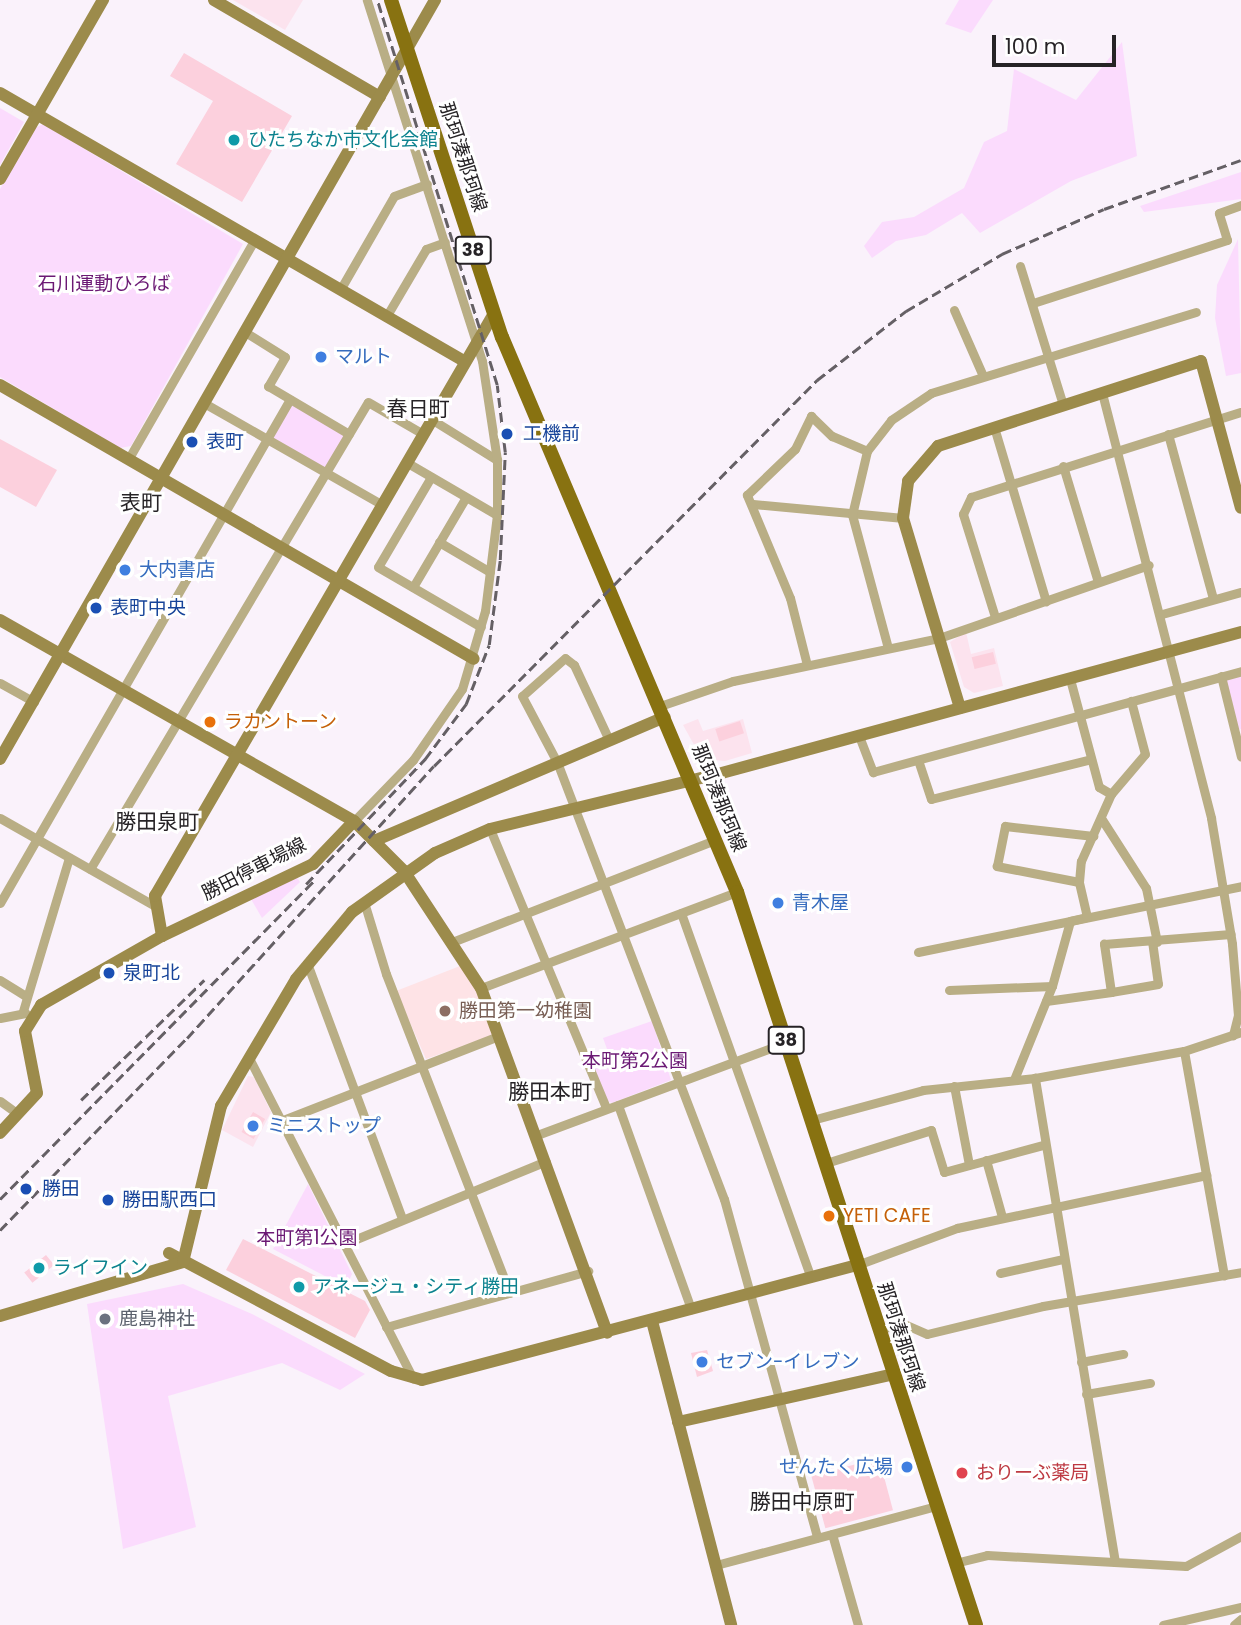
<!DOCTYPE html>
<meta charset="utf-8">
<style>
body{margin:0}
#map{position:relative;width:1241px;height:1625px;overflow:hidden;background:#faf2fb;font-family:Poppins,"Noto Sans JP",sans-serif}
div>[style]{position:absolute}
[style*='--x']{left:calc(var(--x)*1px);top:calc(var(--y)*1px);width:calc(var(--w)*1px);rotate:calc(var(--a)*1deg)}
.commercial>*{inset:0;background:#fce3ee}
.education>*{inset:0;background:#fee3e6}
.green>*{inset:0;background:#fbdbfd;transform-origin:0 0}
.building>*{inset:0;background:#fcd0dd;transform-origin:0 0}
.street>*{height:9px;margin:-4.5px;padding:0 4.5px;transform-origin:4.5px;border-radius:4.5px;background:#b9ae85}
.secondary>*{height:12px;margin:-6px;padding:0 6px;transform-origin:6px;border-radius:6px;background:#9c8b4b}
.primary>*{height:14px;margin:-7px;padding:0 7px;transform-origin:7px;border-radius:7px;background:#887211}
.rail>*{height:2.5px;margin-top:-1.25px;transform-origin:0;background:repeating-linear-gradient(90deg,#656065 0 10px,transparent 0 15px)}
.dots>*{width:19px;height:19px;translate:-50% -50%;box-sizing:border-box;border:4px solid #fff;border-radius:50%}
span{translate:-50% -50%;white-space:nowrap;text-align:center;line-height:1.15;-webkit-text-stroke:6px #fff;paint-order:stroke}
.shield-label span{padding:2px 5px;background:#fff;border:2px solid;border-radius:5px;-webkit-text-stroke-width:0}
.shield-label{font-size:18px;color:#262326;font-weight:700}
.culture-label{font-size:19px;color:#0d838f}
.left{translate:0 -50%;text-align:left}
.street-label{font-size:19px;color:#262326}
.park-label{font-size:19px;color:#6b1974}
.shop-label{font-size:19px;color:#366cbe}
.right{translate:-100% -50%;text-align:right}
.transit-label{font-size:19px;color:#164399}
.food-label{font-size:19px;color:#c56008}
.education-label{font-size:19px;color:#785e54}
.worship-label{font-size:19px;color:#5b616d}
.health-label{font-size:19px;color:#be3a42}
.neighbourhood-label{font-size:21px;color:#262326}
.scale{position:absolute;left:992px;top:35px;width:124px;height:32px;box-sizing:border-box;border:4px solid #262326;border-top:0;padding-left:9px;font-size:21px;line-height:24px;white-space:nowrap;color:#262326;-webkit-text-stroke:5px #fff;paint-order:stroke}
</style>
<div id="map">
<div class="commercial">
<i style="clip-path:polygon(233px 0,303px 0,285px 30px)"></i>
<i style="clip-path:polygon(966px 632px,971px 654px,994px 648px,1003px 686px,974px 693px,964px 687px,950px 642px)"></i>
<i style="clip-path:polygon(698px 719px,703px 731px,743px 719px,752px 753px,725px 761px,702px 759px,683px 725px)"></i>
<i style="clip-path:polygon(248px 1076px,254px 1077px,271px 1112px,253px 1147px,222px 1130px)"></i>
</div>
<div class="education">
<i style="clip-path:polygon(460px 966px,477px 989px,492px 1036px,426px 1059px,396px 991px)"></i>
</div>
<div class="green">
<i style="clip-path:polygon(959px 0,993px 0,971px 33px,945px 24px)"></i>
<i style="clip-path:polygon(1122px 42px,1137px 156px,1071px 181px,980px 233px,962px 213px,926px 235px,896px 241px,872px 258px,864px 246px,882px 222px,914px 217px,964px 188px,984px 142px,1007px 131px,1014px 69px,1076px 100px)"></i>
<i style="clip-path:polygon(0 108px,24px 122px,0 165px)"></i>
<i style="clip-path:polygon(43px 124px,243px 244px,131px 446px,120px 448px,0 377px,0 189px,35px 128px)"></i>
<i style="clip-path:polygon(1241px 172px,1241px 199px,1144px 212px,1140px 206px)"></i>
<i style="clip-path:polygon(1238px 239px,1241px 373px,1226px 376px,1215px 318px,1217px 285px)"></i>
<i style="left:290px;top:399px;width:69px;height:47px;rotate:31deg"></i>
<i style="clip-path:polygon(1241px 676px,1241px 729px,1237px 730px,1226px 680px)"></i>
<i style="clip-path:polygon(296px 876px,300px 882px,262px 918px,251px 899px)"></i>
<i style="clip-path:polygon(652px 1021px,671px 1080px,612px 1103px,605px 1100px,588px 1057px,607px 1049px,603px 1038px)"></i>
<i style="clip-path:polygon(308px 1184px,352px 1274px,346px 1287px,273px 1249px)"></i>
<i style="clip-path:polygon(183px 1284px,252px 1314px,365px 1374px,340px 1390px,282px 1363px,168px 1396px,196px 1527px,123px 1549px,87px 1304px)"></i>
</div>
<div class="building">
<i style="clip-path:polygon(184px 53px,292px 116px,242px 202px,176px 164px,213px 101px,170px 76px)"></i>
<i style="clip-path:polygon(0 439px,57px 470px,36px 507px,0 487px)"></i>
<i style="left:993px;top:652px;width:12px;height:22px;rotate:76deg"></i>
<i style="left:740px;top:721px;width:13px;height:26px;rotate:72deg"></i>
<i style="left:253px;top:1112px;width:14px;height:23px;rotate:30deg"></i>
<i style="clip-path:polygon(243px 1239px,365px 1301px,370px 1310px,355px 1338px,226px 1270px)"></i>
<i style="left:46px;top:1255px;width:13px;height:28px;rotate:51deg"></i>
<i style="clip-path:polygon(707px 1350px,713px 1371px,697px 1377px,691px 1353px)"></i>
<i style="left:879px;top:1458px;width:54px;height:70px;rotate:75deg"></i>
</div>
<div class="street">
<i style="--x:1020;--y:266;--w:145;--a:72.8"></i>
<i style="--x:340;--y:290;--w:108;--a:-60.1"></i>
<i style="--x:394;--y:196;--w:35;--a:-20"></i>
<i style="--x:1033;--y:303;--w:204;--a:-18"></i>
<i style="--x:1227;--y:240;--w:28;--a:-107"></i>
<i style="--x:1219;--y:213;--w:23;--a:-20"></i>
<i style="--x:954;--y:310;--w:72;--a:66.3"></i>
<i style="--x:386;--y:317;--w:79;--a:-59.5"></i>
<i style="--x:426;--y:249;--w:20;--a:-20"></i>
<i style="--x:245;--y:332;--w:47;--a:32"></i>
<i style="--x:285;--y:357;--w:34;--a:120"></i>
<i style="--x:268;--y:386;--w:94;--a:30.7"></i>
<i style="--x:1102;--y:393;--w:439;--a:75.6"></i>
<i style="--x:1211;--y:818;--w:128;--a:80.5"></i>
<i style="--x:1232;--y:944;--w:71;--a:85.2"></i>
<i style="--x:1238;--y:1015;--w:21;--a:104"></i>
<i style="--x:204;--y:403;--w:206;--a:29.7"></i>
<i style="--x:431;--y:419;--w:78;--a:31.8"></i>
<i style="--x:994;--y:427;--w:182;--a:73.4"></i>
<i style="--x:1168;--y:434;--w:171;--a:74.7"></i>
<i style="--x:129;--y:458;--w:250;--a:-60.1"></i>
<i style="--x:406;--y:462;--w:105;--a:30.2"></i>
<i style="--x:1063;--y:466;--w:121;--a:73.2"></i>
<i style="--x:431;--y:477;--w:104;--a:120.5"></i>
<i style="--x:378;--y:567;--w:119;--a:30.2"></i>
<i style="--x:753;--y:504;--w:151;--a:5.3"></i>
<i style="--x:439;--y:542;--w:59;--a:30.5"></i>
<i style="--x:413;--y:587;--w:104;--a:-59.5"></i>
<i style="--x:1162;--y:614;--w:82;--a:-15.6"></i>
<i style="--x:995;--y:617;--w:108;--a:-107.3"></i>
<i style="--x:963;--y:514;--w:19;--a:-65"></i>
<i style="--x:971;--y:497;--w:283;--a:-17.5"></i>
<i style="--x:888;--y:648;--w:138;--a:-105.1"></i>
<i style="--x:852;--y:515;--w:66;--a:-76.8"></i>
<i style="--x:867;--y:451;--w:39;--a:-52"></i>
<i style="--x:891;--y:420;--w:48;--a:-34"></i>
<i style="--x:931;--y:393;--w:277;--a:-17"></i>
<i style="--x:807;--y:665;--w:69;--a:-104.2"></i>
<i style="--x:790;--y:598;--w:112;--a:-112.7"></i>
<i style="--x:747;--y:495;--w:66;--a:-43.8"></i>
<i style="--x:795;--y:449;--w:37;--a:-64"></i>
<i style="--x:811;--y:416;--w:29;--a:44"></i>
<i style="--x:832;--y:436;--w:38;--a:23"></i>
<i style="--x:1221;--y:676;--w:83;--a:76.1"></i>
<i style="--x:1070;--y:679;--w:112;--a:75"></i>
<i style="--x:1099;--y:787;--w:14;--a:30"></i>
<i style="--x:0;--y:683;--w:39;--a:29"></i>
<i style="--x:660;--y:706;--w:77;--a:-18.9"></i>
<i style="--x:733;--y:681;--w:210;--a:-11.8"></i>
<i style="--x:939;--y:638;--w:222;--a:-19.2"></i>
<i style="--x:859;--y:736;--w:39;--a:69"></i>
<i style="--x:873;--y:772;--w:382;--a:-15.3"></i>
<i style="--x:609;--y:740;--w:83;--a:-115"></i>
<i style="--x:574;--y:665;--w:11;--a:-142"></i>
<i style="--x:565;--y:658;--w:57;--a:138.5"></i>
<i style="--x:522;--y:696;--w:75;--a:62.1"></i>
<i style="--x:557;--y:762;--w:468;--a:69.1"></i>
<i style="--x:724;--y:1199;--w:351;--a:74.6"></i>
<i style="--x:918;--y:760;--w:41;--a:71.6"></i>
<i style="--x:931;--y:799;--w:165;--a:-14"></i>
<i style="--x:0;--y:818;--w:176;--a:29.6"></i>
<i style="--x:1101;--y:818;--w:83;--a:57.3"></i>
<i style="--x:1146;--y:888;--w:55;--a:78.5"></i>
<i style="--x:354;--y:821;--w:85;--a:-46"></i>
<i style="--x:413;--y:760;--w:86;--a:-55.4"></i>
<i style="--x:462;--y:689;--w:81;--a:-73.6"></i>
<i style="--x:485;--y:611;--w:97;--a:-82.9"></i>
<i style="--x:497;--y:515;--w:55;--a:-90"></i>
<i style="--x:497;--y:460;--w:100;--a:-98.6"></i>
<i style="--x:482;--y:361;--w:379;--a:-107.7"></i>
<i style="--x:490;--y:829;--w:302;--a:67.4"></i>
<i style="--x:90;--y:869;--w:543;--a:-59.24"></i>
<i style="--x:368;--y:402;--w:64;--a:30.2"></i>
<i style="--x:1079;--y:882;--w:84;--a:-169"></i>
<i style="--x:997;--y:866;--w:41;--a:-78.7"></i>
<i style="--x:1005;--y:826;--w:89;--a:6.5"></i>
<i style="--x:364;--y:902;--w:75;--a:73"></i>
<i style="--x:386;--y:974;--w:342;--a:68.8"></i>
<i style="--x:0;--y:903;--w:581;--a:-60.08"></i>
<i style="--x:681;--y:913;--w:387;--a:70.4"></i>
<i style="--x:1152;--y:941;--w:43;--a:82.1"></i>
<i style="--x:1158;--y:984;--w:48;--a:170.3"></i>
<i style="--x:1111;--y:992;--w:49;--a:-98.3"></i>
<i style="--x:1104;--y:944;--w:127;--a:-4.5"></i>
<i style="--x:452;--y:942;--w:282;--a:-21.2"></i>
<i style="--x:918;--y:952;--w:330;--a:-11.5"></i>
<i style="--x:307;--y:963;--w:273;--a:69.6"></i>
<i style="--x:0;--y:980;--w:31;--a:32"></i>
<i style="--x:481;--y:988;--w:273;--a:-20.6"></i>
<i style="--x:949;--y:990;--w:103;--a:-2.2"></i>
<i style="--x:1046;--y:1001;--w:66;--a:-7.9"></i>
<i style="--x:23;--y:1011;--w:160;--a:-73.3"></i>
<i style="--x:0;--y:1018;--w:26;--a:-11"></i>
<i style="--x:1184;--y:1051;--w:228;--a:79.9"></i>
<i style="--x:249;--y:1058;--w:360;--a:62.9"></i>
<i style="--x:1015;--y:1077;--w:98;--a:-67.9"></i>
<i style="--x:1052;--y:986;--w:67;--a:-74.5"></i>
<i style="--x:1070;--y:921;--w:17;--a:-13"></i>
<i style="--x:1087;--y:917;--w:36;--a:-103"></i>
<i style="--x:1079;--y:882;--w:21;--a:-85"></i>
<i style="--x:1081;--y:861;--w:73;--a:-65.9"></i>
<i style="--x:1111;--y:794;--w:52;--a:-49.6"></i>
<i style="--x:1145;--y:754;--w:55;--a:-104.8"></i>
<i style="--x:954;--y:1086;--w:80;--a:79.2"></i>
<i style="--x:0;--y:1101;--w:22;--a:36"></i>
<i style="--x:618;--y:1105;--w:217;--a:70.3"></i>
<i style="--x:283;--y:1120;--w:232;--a:-21.3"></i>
<i style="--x:812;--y:1120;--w:115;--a:-15.1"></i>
<i style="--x:923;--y:1090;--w:113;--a:-6.1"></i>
<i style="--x:537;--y:1135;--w:267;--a:-20.4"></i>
<i style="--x:986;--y:1160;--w:59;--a:74.3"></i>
<i style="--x:826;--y:1163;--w:110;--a:-17.4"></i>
<i style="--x:931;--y:1130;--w:44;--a:72.8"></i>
<i style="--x:944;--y:1172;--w:103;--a:-15.3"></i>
<i style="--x:344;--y:1244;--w:218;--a:-22.3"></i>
<i style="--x:857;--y:1265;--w:107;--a:-20.3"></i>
<i style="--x:957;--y:1228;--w:255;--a:-12"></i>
<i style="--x:1000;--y:1273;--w:65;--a:-12.5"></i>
<i style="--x:386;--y:1327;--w:210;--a:-15.5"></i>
<i style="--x:879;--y:1330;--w:24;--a:-17"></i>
<i style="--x:902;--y:1323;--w:27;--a:24"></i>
<i style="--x:927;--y:1334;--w:119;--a:-13.6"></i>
<i style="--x:1043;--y:1306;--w:201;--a:-9.7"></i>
<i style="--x:1081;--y:1362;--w:43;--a:-10.8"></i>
<i style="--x:1086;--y:1394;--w:65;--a:-9.8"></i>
<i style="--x:832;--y:1534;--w:95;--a:74.1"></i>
<i style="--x:1115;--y:1562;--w:491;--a:-99.4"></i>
<i style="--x:1035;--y:1078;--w:151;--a:-10.3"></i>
<i style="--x:1184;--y:1051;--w:60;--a:-18.4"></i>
<i style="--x:955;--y:1563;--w:33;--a:-14"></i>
<i style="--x:987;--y:1555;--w:199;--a:3.2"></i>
<i style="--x:1186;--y:1566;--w:63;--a:-28.6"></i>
<i style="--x:716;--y:1565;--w:228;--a:-15"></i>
<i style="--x:1163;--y:1625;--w:80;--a:-13"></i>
<i style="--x:1234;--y:1625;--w:9;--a:-41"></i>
</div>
<div class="secondary">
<i style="--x:214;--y:0;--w:192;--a:30.3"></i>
<i style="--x:0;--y:93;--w:536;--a:30.01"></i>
<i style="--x:0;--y:179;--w:207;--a:-60.1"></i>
<i style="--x:0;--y:385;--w:547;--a:30.03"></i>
<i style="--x:0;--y:620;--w:407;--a:29.6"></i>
<i style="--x:354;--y:821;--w:71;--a:45"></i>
<i style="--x:404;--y:871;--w:140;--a:56.7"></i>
<i style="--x:481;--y:988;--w:367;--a:69.9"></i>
<i style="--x:960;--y:708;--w:198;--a:-106.7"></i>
<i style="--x:903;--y:518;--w:37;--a:-82"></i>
<i style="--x:908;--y:481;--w:46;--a:-49.4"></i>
<i style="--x:938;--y:446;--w:276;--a:-17.9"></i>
<i style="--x:1201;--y:361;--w:152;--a:74.8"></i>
<i style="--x:0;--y:759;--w:875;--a:-60.18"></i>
<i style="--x:374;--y:841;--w:316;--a:-23.1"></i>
<i style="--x:162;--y:936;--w:41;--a:-99.9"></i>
<i style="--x:155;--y:896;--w:672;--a:-59.81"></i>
<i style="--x:0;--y:1133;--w:54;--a:-47.2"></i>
<i style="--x:37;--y:1093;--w:63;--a:-101"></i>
<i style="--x:25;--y:1031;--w:31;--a:-58"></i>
<i style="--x:41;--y:1005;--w:139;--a:-29.7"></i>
<i style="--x:162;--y:936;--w:167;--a:-25.5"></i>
<i style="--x:313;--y:864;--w:59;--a:-46.4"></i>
<i style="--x:169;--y:1253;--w:251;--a:28"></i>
<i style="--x:391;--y:1371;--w:32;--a:16"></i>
<i style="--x:422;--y:1380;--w:450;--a:-14.8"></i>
<i style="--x:0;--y:1316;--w:191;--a:-16.4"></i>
<i style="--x:183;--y:1262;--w:161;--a:-76.3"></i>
<i style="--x:221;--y:1106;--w:147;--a:-59.4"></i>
<i style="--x:296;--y:979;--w:87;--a:-50.1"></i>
<i style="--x:352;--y:912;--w:102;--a:-35.4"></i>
<i style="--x:435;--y:853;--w:60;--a:-23.6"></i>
<i style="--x:490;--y:829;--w:235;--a:-13.6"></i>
<i style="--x:718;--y:774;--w:542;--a:-15.19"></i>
<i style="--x:652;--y:1321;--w:314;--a:75.4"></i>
<i style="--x:678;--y:1422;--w:221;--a:-12.5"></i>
</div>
<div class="primary">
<i style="--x:391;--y:0;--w:355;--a:71.8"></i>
<i style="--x:502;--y:337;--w:603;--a:67.05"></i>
<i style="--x:737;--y:892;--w:771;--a:71.94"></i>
</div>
<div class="rail">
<i style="--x:306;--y:884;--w:173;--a:-46.4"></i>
<i style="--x:425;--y:759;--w:69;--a:-53.3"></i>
<i style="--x:466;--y:704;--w:63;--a:-68.7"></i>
<i style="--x:489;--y:645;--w:86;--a:-82.6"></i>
<i style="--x:500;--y:560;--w:108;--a:-87.3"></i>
<i style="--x:505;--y:452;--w:67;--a:-96.8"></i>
<i style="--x:497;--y:385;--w:403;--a:-107.3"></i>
<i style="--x:81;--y:1100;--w:172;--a:-44.3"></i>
<i style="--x:0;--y:1199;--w:448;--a:-45.4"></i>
<i style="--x:0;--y:1230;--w:268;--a:-45.8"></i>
<i style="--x:187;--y:1038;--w:367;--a:-47.8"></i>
<i style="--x:434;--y:766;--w:544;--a:-45.22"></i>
<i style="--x:817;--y:380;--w:113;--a:-37.8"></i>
<i style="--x:906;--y:311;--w:112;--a:-30.7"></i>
<i style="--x:1002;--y:254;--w:111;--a:-23.8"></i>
<i style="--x:1104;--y:209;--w:145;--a:-19.7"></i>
</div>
<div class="dots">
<i style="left:234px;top:140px;background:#0f9aa8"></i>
<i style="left:321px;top:357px;background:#3f7fe0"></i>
<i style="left:507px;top:434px;background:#1a4fb4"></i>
<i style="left:192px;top:442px;background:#1a4fb4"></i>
<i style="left:125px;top:570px;background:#3f7fe0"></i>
<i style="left:96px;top:608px;background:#1a4fb4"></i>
<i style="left:210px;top:722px;background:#e8710a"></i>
<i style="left:778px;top:903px;background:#3f7fe0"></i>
<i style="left:109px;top:973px;background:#1a4fb4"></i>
<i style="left:445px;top:1011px;background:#8d6e63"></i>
<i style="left:253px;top:1126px;background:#3f7fe0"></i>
<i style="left:26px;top:1189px;background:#1a4fb4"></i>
<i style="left:108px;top:1200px;background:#1a4fb4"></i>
<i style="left:829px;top:1216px;background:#e8710a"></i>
<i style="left:39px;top:1268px;background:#0f9aa8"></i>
<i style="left:299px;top:1287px;background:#0f9aa8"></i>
<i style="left:105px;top:1319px;background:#6b7280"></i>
<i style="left:702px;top:1362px;background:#3f7fe0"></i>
<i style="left:907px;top:1467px;background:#3f7fe0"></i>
<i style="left:962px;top:1473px;background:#e0444e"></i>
</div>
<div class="shield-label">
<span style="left:473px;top:250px">38</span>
<span style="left:786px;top:1040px">38</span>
</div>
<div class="culture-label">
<span class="left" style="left:248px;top:140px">ひたちなか市文化会館</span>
<span class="left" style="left:53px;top:1268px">ライフイン</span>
<span class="left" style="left:313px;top:1287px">アネージュ・シティ勝田</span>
</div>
<div class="street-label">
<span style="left:463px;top:157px;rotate:72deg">那珂湊那珂線</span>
<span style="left:719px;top:798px;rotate:68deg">那珂湊那珂線</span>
<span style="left:254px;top:869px;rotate:-27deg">勝田停車場線</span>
<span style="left:901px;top:1337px;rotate:72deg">那珂湊那珂線</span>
</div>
<div class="park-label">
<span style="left:104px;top:284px">石川運動ひろば</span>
<span style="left:635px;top:1061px">本町第2公園</span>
<span style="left:307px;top:1238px">本町第1公園</span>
</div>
<div class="shop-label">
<span class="left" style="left:335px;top:357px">マルト</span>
<span class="left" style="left:139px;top:570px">大内書店</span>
<span class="left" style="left:792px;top:903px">青木屋</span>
<span class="left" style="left:267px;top:1126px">ミニストップ</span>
<span class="left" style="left:716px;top:1362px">セブン-イレブン</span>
<span class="right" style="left:893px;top:1467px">せんたく広場</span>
</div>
<div class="transit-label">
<span class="left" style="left:523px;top:434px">工機前</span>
<span class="left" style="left:206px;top:442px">表町</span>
<span class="left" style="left:110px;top:608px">表町中央</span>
<span class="left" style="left:123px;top:973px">泉町北</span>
<span class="left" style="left:42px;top:1189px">勝田</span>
<span class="left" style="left:122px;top:1200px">勝田駅西口</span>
</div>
<div class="food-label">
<span class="left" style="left:224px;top:722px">ラカントーン</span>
<span class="left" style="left:843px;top:1216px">YETI CAFE</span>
</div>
<div class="education-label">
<span class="left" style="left:459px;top:1011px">勝田第一幼稚園</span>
</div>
<div class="worship-label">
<span class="left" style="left:119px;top:1319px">鹿島神社</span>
</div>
<div class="health-label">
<span class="left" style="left:976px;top:1473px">おりーぶ薬局</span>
</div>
<div class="neighbourhood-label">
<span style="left:418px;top:409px">春日町</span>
<span style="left:141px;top:503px">表町</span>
<span style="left:157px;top:822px">勝田泉町</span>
<span style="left:550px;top:1092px">勝田本町</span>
<span style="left:802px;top:1502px">勝田中原町</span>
</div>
<div class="scale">100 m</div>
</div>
